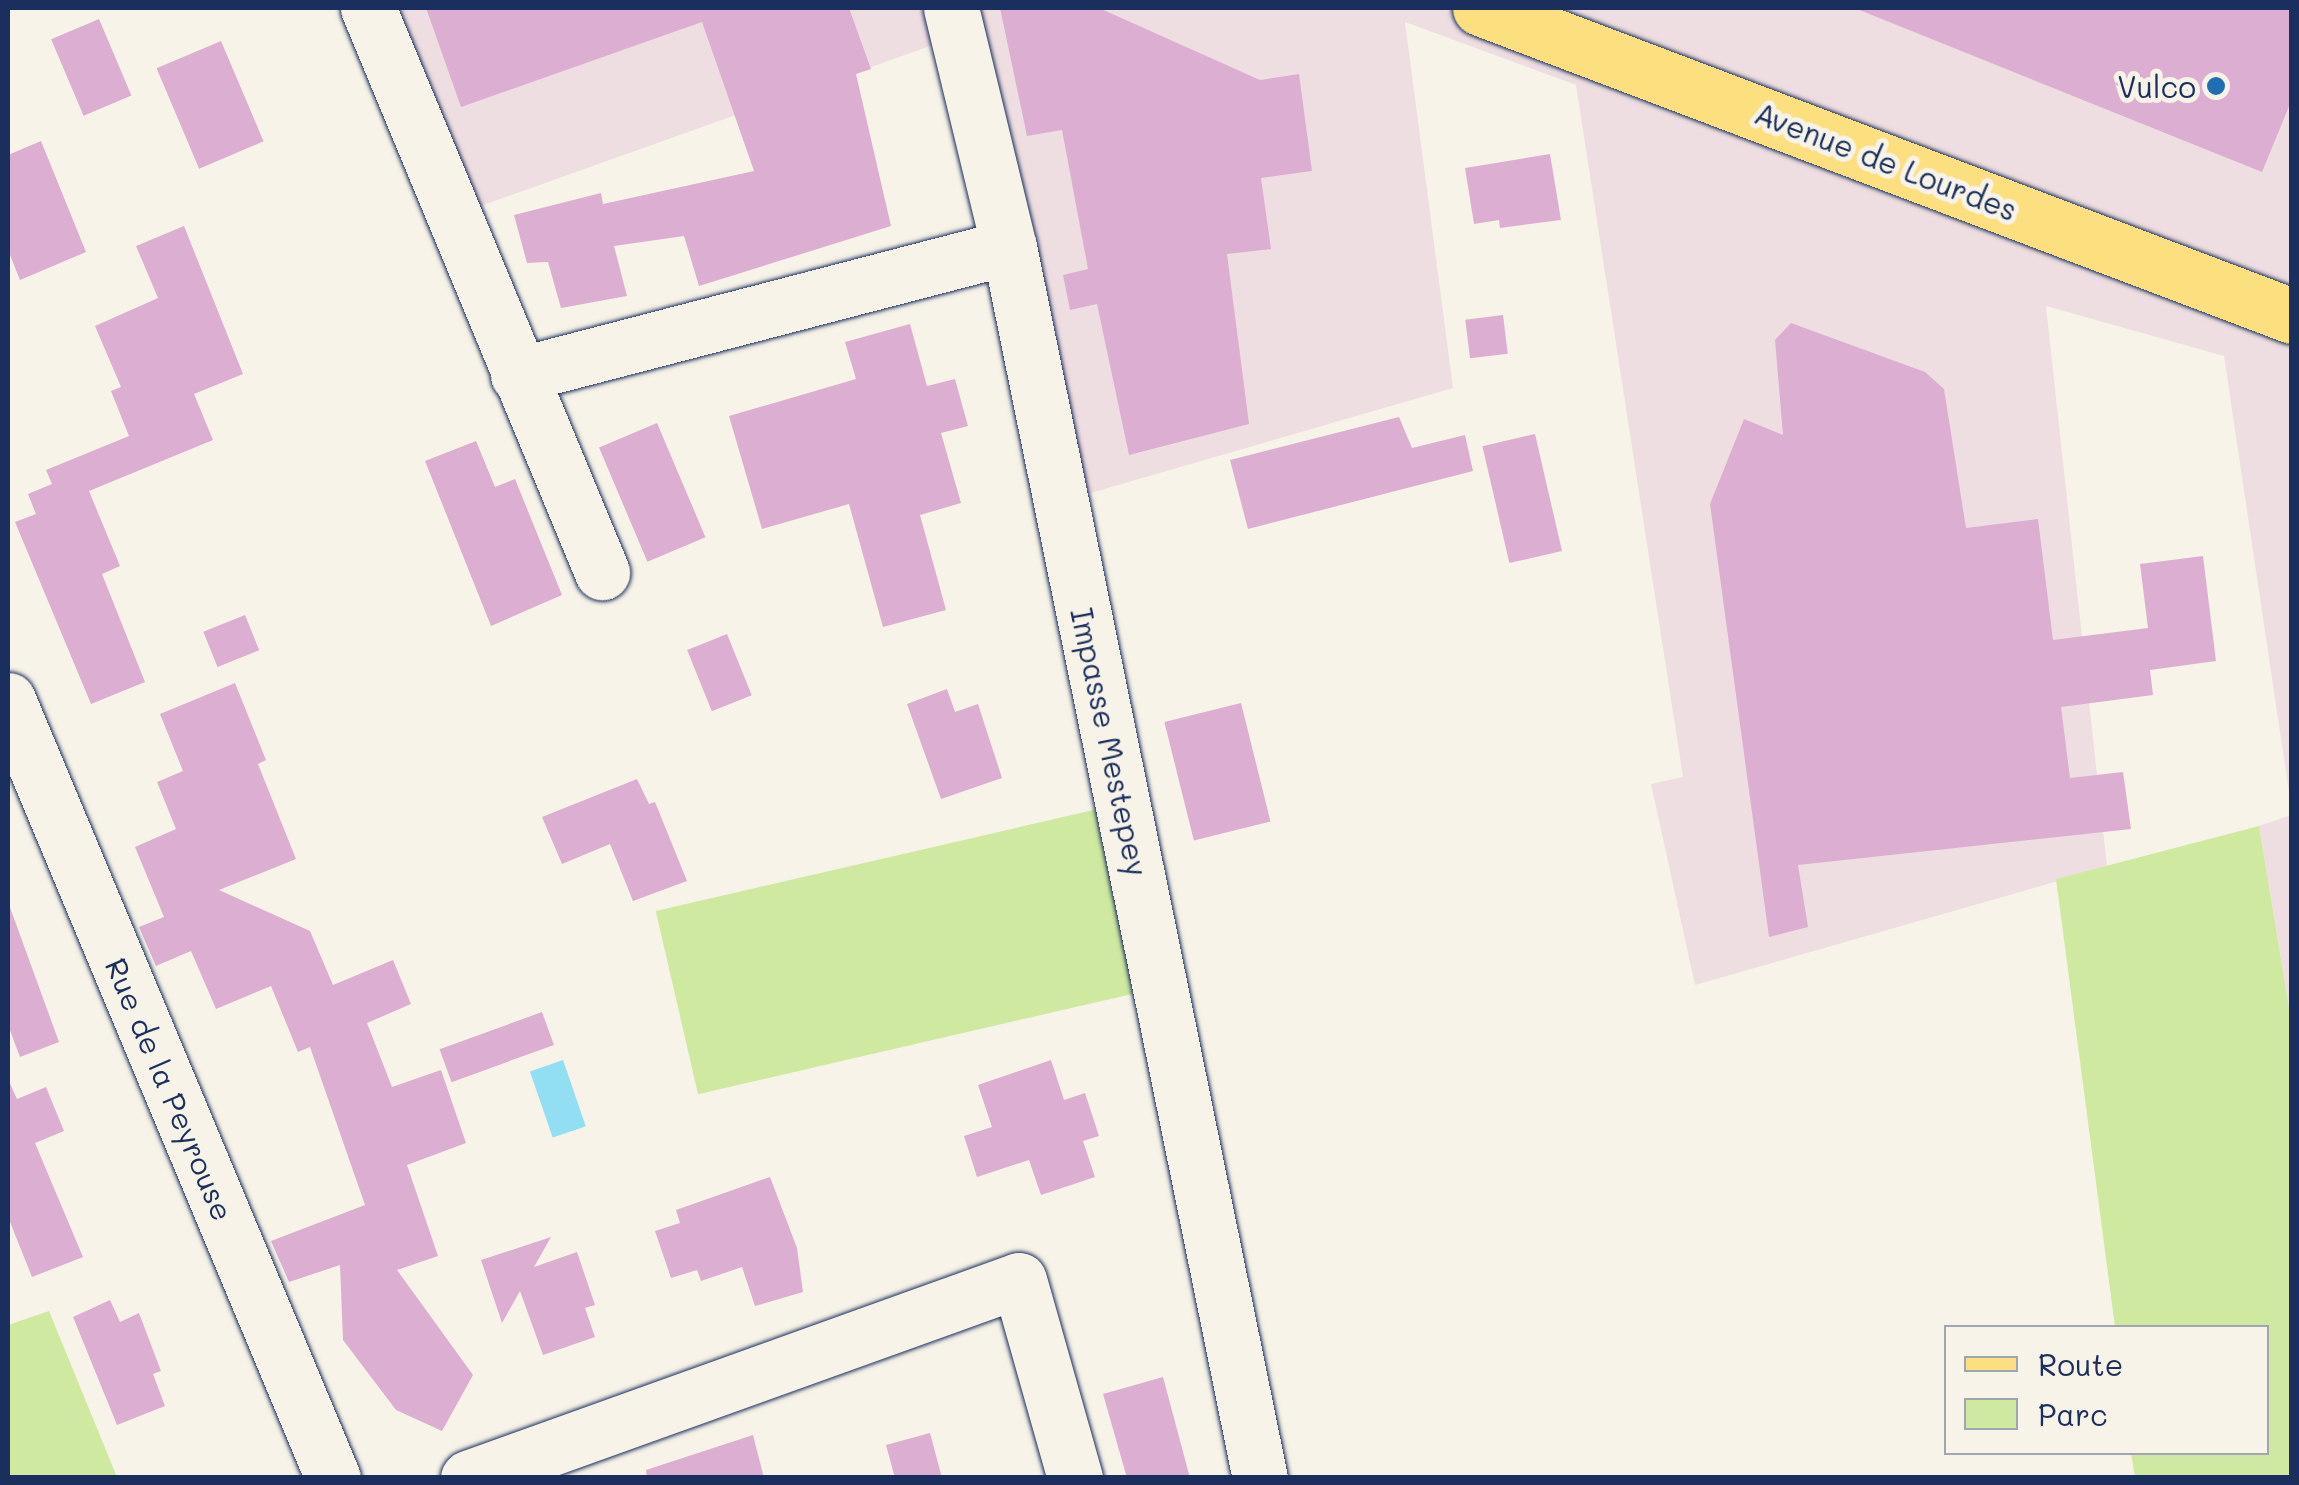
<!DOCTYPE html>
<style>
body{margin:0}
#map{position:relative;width:2299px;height:1485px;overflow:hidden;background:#f7f3e8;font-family:Mali,sans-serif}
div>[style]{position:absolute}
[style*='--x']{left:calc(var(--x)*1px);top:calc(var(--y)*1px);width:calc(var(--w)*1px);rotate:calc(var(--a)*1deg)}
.built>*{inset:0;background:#efdee1}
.green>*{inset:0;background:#cfeaa0;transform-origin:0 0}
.water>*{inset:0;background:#92def2;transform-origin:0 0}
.building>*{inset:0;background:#dcaed1;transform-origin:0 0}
.roads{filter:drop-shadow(0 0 2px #1b2f5e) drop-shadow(0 0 2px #1b2f5e)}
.minor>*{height:55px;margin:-27.5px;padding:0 27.5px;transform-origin:27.5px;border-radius:27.5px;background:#f7f3e8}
.major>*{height:55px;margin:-27.5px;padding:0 27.5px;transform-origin:27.5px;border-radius:27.5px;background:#fce080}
.dots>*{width:28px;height:28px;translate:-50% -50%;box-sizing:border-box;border:5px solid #f7f3e8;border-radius:50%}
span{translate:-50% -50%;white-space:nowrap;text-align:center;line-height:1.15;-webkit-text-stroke:10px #f7f3e8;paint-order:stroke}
.poi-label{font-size:30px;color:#1b2f5e}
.right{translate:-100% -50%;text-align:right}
.street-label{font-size:30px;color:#1b2f5e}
.frame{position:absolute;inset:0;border:10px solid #1b2f5e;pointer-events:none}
.legend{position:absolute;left:1944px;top:1325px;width:325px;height:130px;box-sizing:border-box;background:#f7f3e8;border:2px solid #9fa5b1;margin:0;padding:12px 18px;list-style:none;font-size:30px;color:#1b2f5e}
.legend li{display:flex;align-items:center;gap:20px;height:50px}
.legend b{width:50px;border:2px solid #9fa5b1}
</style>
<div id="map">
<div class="built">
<i style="clip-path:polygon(387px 8px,2291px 8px,2291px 806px,2224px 356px,2046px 306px,2107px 867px,1695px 985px,1651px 784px,1683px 777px,1576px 85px,1405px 22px,1453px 388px,1070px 499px,975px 30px,469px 210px)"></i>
<i style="clip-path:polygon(2291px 815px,2291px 1020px,2259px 826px)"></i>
</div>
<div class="green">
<i style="left:1102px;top:808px;width:188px;height:458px;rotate:77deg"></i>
<i style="clip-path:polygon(2259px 826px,2291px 1020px,2291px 1477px,2135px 1477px,2131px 1453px,2266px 1452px,2266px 1328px,2115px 1327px,2056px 879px)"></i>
<i style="clip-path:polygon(49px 1311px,117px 1477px,8px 1477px,8px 1325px)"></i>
</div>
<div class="water">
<i style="left:563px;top:1060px;width:70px;height:35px;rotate:71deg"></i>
</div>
<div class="building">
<i style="clip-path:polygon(426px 8px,849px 8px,871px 69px,856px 74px,891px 226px,699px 286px,684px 236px,614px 246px,627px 296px,561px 308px,548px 262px,527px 263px,514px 215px,601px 193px,603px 204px,754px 171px,702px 22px,461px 107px)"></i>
<i style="clip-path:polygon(1000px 8px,1099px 8px,1260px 80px,1299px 74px,1312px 171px,1261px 178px,1271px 249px,1227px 254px,1249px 424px,1129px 455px,1097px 304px,1070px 310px,1063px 275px,1088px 269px,1062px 130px,1027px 136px)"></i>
<i style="clip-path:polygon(2292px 8px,2292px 99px,2262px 172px,1857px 9px)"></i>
<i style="left:99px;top:19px;width:83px;height:52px;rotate:67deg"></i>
<i style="left:221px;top:41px;width:109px;height:70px;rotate:67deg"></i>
<i style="clip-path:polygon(41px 141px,86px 252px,20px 280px,8px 250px,8px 155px)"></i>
<i style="clip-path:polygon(1550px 154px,1561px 220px,1500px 228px,1499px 220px,1474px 224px,1465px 168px)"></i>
<i style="clip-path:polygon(184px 226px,243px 374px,194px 394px,213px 440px,89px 491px,120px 566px,102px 574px,145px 682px,91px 704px,15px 522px,36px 514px,28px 494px,52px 484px,46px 470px,129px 436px,111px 391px,121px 387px,95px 326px,158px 298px,136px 246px)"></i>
<i style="left:1503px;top:315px;width:39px;height:38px;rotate:83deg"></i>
<i style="clip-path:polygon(1791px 323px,1925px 372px,1944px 389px,1966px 528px,2038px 519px,2053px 640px,2148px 628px,2140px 564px,2203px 556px,2216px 661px,2150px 670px,2153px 695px,2061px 707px,2070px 778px,2123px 772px,2131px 829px,1798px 865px,1808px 927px,1769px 937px,1710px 504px,1744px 419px,1783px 435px,1775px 340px)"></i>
<i style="clip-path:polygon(910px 324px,927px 386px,955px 379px,968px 426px,941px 433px,961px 503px,920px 515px,946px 610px,883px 627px,849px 504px,762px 529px,729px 416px,856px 379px,845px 342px)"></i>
<i style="clip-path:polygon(1399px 417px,1412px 448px,1465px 435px,1473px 471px,1248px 529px,1230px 460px)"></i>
<i style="left:657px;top:423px;width:124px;height:63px;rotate:67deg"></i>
<i style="left:1535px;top:434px;width:120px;height:54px;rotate:77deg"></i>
<i style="clip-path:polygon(476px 441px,495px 487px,515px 479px,562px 595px,491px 626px,425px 461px)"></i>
<i style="left:245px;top:615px;width:38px;height:45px;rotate:68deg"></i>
<i style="left:727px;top:634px;width:66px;height:43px;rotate:68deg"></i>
<i style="clip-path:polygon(235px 683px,266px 760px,258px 764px,296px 859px,219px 890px,310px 931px,333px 985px,393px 960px,411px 1004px,367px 1023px,392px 1087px,441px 1070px,466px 1143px,407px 1165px,438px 1256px,397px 1270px,473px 1375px,442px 1431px,396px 1410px,343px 1340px,340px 1265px,289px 1282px,271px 1241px,365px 1205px,310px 1047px,298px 1052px,271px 986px,216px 1009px,191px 951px,156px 966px,139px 927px,164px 917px,135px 847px,176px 829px,157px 782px,183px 771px,160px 714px)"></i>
<i style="clip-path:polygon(947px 689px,955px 712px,978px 704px,1002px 778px,941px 799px,907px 704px)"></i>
<i style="left:1241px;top:703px;width:122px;height:79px;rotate:76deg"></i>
<i style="clip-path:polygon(637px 779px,649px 804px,655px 802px,687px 881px,633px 901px,610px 844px,562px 864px,542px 817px)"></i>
<i style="clip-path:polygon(8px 902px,59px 1042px,20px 1057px,8px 1025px)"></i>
<i style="left:542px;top:1012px;width:35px;height:109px;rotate:70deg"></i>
<i style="clip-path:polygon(1051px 1060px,1064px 1100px,1085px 1093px,1099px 1136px,1083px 1141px,1095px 1177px,1041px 1195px,1029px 1160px,977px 1177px,964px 1136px,992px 1127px,978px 1085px)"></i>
<i style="clip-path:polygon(8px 1079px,17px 1099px,46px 1087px,64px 1131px,35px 1143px,83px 1257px,32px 1277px,8px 1217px)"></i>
<i style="clip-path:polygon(770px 1177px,797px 1248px,803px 1292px,755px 1306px,742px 1267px,701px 1281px,697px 1270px,671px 1278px,655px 1231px,680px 1223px,676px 1210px)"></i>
<i style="clip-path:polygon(551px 1237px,534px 1267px,577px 1252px,595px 1305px,585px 1308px,595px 1337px,543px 1355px,520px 1291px,502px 1323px,481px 1260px)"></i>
<i style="clip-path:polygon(110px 1300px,120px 1322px,139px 1313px,161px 1371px,153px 1374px,165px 1406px,117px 1425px,73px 1317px)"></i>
<i style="clip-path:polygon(1163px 1377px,1190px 1478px,1127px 1478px,1103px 1394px)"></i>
<i style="clip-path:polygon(930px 1433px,942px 1478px,895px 1478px,886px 1445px)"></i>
<i style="clip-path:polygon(753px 1435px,764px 1478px,647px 1478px,646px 1470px)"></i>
</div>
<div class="roads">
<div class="minor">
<i style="--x:368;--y:8;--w:611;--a:67.47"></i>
<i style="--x:951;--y:8;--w:246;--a:76.4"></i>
<i style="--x:1009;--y:247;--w:1256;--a:78.48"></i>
<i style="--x:518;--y:375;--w:507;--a:-14.61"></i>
<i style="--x:8;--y:700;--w:843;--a:67.33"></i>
<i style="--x:468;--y:1478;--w:585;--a:-19.77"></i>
<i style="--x:1019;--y:1280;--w:206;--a:74.2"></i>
</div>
<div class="major">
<i style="--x:1480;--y:8;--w:868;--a:20.77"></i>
</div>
</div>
<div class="dots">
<i style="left:2216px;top:86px;background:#1f6fb2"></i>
</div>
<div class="poi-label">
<span class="right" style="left:2196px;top:86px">Vulco</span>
</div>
<div class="street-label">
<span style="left:1886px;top:161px;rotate:21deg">Avenue de Lourdes</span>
<span style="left:1110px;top:742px;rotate:78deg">Impasse Mestepey</span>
<span style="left:170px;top:1089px;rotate:67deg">Rue de la Peyrouse</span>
</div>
<div class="frame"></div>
<ul class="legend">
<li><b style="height:12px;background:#fce080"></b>Route</li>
<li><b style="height:28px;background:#cfeaa0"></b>Parc</li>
</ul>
</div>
